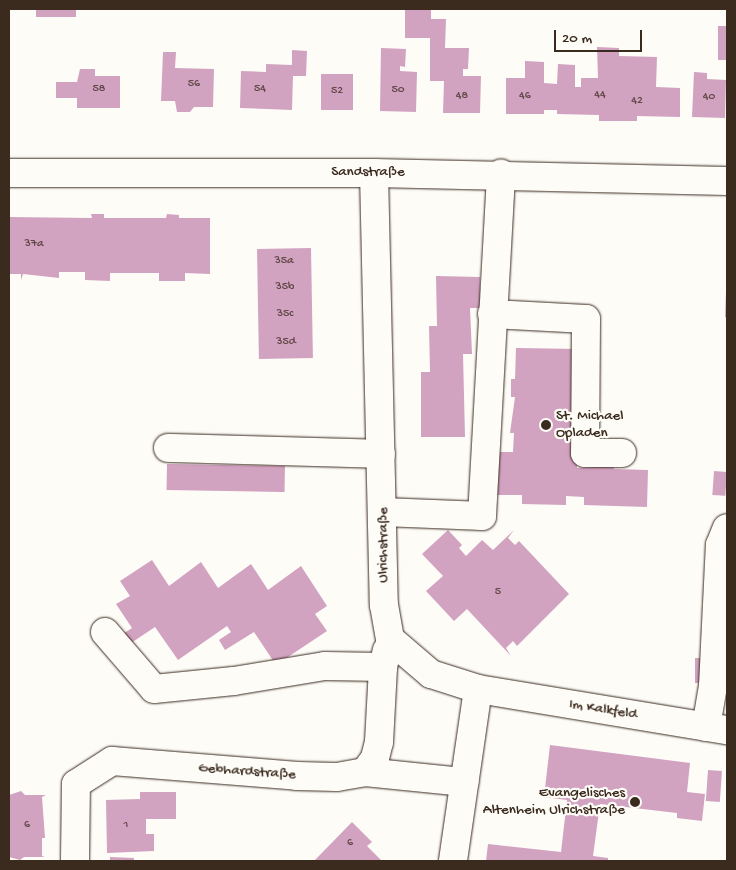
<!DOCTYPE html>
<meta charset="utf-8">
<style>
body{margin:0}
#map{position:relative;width:736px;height:870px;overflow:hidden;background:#fdfcf7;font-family:"Gochi Hand",sans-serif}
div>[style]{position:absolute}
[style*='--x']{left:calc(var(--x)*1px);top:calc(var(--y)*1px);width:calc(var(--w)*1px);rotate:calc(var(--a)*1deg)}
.building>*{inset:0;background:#d2a2c1;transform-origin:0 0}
.roads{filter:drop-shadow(0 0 1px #3b2a1e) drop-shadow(0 0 1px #3b2a1e)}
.minor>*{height:28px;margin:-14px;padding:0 14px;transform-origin:14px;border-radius:14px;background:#fdfcf7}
.dots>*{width:14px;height:14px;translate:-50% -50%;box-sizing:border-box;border:2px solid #fdfcf7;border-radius:50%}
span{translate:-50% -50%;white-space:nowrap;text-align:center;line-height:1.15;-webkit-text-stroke:4.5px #fdfcf7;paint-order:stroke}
.number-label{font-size:12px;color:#614847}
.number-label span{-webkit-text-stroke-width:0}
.street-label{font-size:15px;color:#3b2a1e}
.poi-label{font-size:15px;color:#3b2a1e}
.left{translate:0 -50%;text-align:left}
.right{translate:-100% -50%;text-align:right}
.frame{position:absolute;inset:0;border:10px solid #3b2a1e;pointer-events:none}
.scale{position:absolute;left:554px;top:30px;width:88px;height:22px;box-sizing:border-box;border:2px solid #3b2a1e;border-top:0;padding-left:6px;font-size:15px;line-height:18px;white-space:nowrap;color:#3b2a1e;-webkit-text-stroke:4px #fdfcf7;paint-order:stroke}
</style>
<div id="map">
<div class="building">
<i style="left:36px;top:9px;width:40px;height:8px"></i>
<i style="clip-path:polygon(405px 9px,431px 9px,431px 19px,446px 19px,445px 48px,469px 48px,468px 69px,463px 69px,463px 76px,481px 76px,480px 113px,443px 113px,444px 81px,430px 81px,430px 38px,405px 38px)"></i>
<i style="left:718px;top:26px;width:9px;height:34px"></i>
<i style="clip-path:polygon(597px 47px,619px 48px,619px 56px,657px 57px,656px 87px,680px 88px,680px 117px,637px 116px,637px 121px,599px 121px,599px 115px,557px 114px,557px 110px,544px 110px,544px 114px,506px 114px,506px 78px,525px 78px,525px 61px,544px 62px,544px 83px,557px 84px,558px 64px,575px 65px,575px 87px,581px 87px,581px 78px,598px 78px)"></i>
<i style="clip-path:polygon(381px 48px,406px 49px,405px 67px,400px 66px,400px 71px,417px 72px,416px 112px,380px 111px)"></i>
<i style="clip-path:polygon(292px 50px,307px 51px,306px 76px,293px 76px,292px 110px,240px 108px,241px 71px,266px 72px,266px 64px,292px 65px)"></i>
<i style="clip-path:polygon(163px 52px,176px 52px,175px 68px,214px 69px,213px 107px,194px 107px,190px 112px,177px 112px,175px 101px,161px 101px)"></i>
<i style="clip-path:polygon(80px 69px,95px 69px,95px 76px,120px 76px,120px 108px,77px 108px,77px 98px,56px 98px,56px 82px,77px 82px)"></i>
<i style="clip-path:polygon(694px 72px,707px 73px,707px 79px,726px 80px,725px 118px,692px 117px)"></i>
<i style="left:321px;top:74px;width:32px;height:36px"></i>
<i style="clip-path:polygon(91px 214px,104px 214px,104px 218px,166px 218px,167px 214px,179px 215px,179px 218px,210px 218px,210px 274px,185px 273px,185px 281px,159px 281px,159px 273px,110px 273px,110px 281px,85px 280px,85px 272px,59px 272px,59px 278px,23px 274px,21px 280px,21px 274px,9px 274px,9px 217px,92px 218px)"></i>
<i style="left:311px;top:248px;width:110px;height:54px;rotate:89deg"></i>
<i style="clip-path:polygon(436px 276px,480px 277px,480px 308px,470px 308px,472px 354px,463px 354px,465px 437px,421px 437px,421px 372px,430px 372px,429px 326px,437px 326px)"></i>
<i style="clip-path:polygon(726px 291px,727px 291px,727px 318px,725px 317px)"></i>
<i style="clip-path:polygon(516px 348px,580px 349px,577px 468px,614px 466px,614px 469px,648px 470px,647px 507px,584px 505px,584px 497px,566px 496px,566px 505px,522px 504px,522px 495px,496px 495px,496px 452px,513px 452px,514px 433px,510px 433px,515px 397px,511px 397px,511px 379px,515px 379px)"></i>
<i style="left:167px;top:464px;width:118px;height:26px;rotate:1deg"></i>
<i style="left:714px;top:471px;width:13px;height:24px;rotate:4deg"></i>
<i style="clip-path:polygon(448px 530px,462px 545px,459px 548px,466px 556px,482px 540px,493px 550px,514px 530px,508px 538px,515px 545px,519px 541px,569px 594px,517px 646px,513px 641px,506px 648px,511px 656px,467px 609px,454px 621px,426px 591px,443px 576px,422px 554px)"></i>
<i style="clip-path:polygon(152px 560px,169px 586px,201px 562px,218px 588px,251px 564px,268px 590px,301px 566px,327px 606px,315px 614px,327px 631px,276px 665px,254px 632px,225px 650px,219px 640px,231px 632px,227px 626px,178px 660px,155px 627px,125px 647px,118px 637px,132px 628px,116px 604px,130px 596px,120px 581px)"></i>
<i style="left:695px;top:658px;width:13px;height:25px"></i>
<i style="clip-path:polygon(550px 745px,690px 763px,687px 792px,705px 794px,702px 821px,677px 818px,677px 813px,600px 804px,593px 856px,608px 858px,608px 861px,486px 861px,488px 844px,561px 852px,567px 800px,544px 797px)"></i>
<i style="left:708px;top:770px;width:14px;height:31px;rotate:4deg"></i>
<i style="clip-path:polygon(21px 791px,25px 795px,46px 795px,42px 797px,45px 838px,42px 838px,42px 856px,45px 857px,24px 857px,20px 860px,9px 857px,9px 795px)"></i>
<i style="clip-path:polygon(140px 792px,176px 792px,176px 819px,146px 819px,146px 834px,154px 834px,154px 851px,107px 853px,106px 800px,140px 799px)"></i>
<i style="clip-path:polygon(352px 822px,372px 842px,367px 846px,382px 861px,314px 861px)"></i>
<i style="clip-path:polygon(110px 857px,134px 858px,134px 861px,110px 861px)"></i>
</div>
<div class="roads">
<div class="minor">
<i style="--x:9;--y:173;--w:365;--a:0"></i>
<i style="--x:374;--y:173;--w:353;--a:1.3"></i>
<i style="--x:374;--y:173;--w:432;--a:88.7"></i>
<i style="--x:384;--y:605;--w:35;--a:80"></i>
<i style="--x:390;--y:639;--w:54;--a:40.5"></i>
<i style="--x:431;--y:674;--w:49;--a:17.7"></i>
<i style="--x:478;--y:689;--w:174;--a:98.3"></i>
<i style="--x:492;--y:314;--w:94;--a:3"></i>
<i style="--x:586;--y:319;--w:134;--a:90.4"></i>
<i style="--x:585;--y:453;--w:37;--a:0"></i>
<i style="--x:168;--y:448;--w:213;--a:1.6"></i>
<i style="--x:384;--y:512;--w:98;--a:2.3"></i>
<i style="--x:482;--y:516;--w:343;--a:-86.8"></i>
<i style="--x:105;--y:632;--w:75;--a:49.3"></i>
<i style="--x:154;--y:689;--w:80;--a:-5.7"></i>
<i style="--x:234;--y:681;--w:92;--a:-9.4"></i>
<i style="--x:325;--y:666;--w:58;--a:1"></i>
<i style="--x:478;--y:689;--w:252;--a:9.4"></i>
<i style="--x:706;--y:727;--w:42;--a:-80.3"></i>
<i style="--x:713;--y:686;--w:141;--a:-87.2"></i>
<i style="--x:720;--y:545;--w:18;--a:-68"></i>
<i style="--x:365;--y:772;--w:17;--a:-54"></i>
<i style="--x:375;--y:758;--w:16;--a:-76"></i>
<i style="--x:379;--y:742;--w:75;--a:-86.9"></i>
<i style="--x:383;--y:667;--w:17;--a:-77"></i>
<i style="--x:75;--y:861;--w:77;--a:-89.3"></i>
<i style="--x:76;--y:784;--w:43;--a:-32.6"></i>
<i style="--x:112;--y:761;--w:186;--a:4.6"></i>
<i style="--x:297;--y:776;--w:40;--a:1.4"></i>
<i style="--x:337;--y:777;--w:28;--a:-10"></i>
<i style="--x:365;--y:772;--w:100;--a:5.8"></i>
</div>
</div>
<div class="dots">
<i style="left:546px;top:425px;background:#3b2a1e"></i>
<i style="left:635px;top:802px;background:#3b2a1e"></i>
</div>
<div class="number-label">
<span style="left:194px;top:85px">56</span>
<span style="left:99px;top:90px">58</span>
<span style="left:260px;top:90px">54</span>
<span style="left:398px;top:91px">50</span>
<span style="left:337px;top:92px">52</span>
<span style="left:600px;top:96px">44</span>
<span style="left:462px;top:97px">48</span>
<span style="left:525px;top:97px">46</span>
<span style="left:709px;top:98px">40</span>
<span style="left:637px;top:102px">42</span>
<span style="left:34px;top:245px">37a</span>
<span style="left:284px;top:262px">35a</span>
<span style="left:285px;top:288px">35b</span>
<span style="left:285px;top:315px">35c</span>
<span style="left:286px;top:343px">35d</span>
<span style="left:498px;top:593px">5</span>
<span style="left:27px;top:826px">6</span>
<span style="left:126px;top:826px">1</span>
<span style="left:350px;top:844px">6</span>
</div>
<div class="street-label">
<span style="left:368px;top:173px">Sandstraße</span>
<span style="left:384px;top:545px;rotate:-90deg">Ulrichstraße</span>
<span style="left:603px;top:710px;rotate:9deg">Im Kalkfeld</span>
<span style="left:247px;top:772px;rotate:4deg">Gebhardstraße</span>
</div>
<div class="poi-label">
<span class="left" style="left:556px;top:425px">St. Michael<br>Opladen</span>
<span class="right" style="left:625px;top:802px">Evangelisches<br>Altenheim Ulrichstraße</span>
</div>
<div class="frame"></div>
<div class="scale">20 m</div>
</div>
